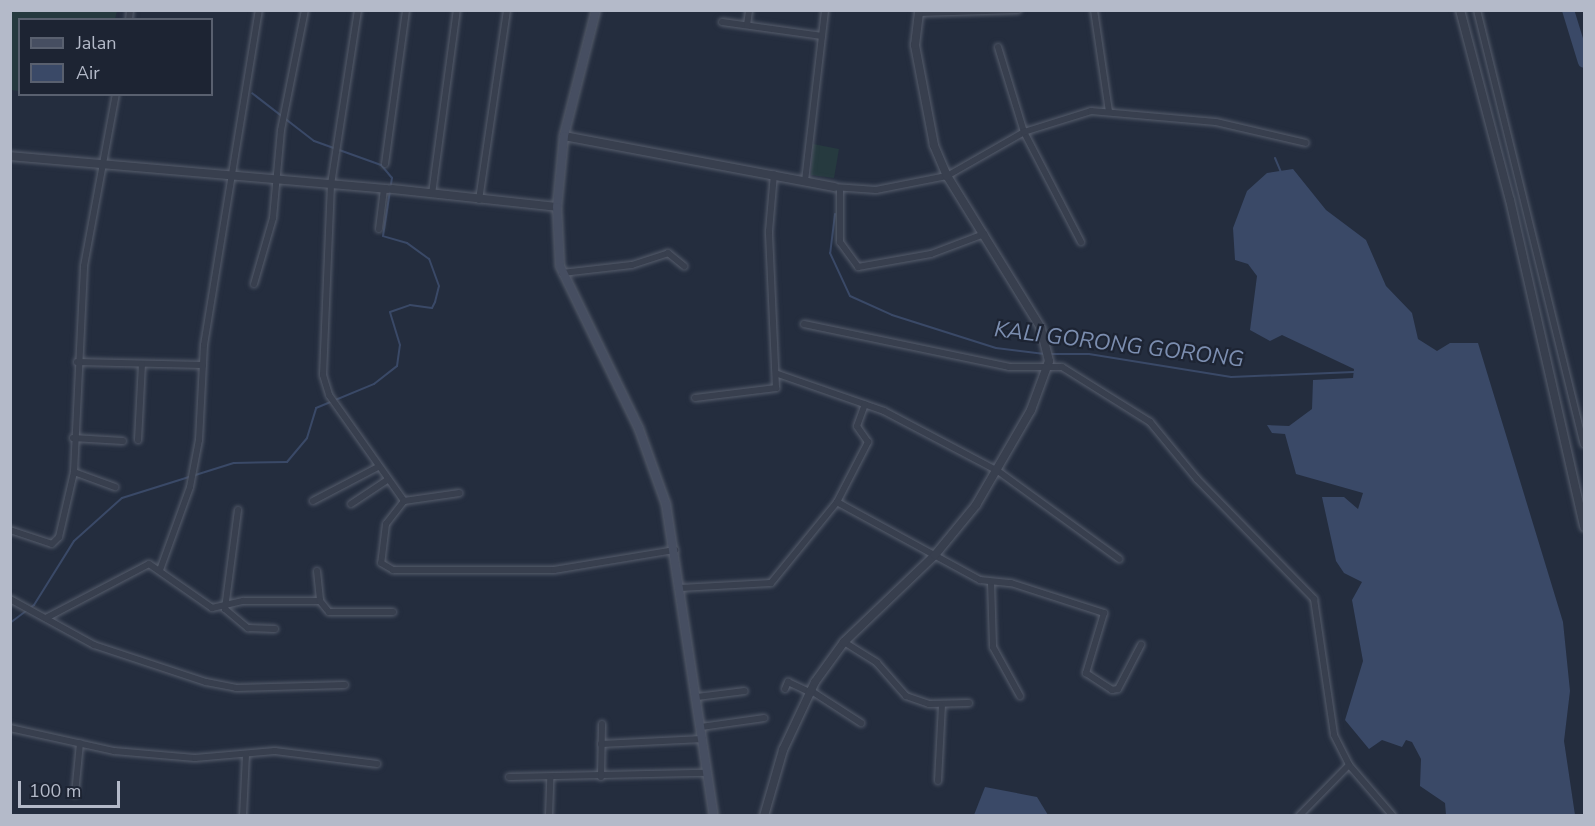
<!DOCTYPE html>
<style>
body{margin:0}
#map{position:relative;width:1595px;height:826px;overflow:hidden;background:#242d3e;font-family:"Nunito Sans",sans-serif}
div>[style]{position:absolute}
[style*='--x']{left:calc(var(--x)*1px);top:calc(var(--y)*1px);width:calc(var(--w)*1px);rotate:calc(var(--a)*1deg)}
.green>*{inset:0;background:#263a3f}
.water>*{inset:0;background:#3a4967}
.stream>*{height:2px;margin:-1px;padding:0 1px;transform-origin:1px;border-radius:1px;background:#3a4967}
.river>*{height:12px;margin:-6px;padding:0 6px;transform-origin:6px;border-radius:6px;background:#3a4967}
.roads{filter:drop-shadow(0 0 2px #565d6c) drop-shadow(0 0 2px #565d6c)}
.minor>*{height:6px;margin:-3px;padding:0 3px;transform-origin:3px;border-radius:3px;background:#383f4e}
.tertiary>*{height:8px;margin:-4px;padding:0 4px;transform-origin:4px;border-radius:4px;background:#383f4e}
.secondary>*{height:8px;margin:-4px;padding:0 4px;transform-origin:4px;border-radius:4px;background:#464e61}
span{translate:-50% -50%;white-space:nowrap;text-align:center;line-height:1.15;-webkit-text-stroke:4.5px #1d2433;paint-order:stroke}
.water-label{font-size:22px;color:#7c8eb0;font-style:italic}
.frame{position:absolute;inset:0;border:12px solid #b4bac9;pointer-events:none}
.legend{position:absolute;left:18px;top:18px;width:195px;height:78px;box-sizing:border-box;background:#1d2433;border:2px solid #59606f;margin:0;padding:8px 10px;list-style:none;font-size:18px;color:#b4bac9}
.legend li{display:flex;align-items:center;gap:12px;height:30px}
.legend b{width:30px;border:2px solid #59606f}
.scale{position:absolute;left:18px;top:781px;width:102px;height:27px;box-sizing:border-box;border:3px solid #b4bac9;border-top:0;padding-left:8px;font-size:18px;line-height:21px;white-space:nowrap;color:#b4bac9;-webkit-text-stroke:4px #1d2433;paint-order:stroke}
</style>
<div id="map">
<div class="green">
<i style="clip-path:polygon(10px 11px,11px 10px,117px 11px,115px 19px,20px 20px,19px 91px,11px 90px)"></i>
<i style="clip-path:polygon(813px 144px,839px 149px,834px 178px,811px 175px)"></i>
</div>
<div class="water">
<i style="clip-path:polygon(1293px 169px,1326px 210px,1366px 240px,1386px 286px,1412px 313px,1418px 339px,1437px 351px,1450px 343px,1478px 343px,1563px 622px,1570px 691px,1564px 741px,1575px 815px,1446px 815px,1445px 803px,1420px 786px,1421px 759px,1412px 742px,1406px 740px,1402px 747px,1382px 740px,1369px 749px,1345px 720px,1363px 661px,1352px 600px,1362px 582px,1344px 573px,1336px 561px,1322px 497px,1344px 497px,1358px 509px,1363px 493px,1296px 474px,1285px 434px,1272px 433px,1267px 425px,1289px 426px,1312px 409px,1313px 380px,1353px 378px,1354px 369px,1282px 335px,1270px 341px,1250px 330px,1257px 276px,1248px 264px,1235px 260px,1233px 228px,1247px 191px,1267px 173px)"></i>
<i style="clip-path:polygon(985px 787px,1037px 797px,1048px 815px,974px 815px)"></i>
</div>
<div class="stream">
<i style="--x:1275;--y:158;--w:15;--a:67"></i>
<i style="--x:835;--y:214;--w:39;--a:97"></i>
<i style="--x:830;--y:253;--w:47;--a:65.1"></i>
<i style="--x:850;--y:296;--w:46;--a:24.3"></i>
<i style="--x:892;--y:315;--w:109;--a:17.6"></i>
<i style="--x:996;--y:348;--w:49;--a:7"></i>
<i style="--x:1050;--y:354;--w:39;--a:0"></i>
<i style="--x:1089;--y:354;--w:144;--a:9.2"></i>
<i style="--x:1231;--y:377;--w:123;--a:-2.3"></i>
<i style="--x:10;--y:623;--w:30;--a:-37"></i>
<i style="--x:34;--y:605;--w:75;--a:-58"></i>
<i style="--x:74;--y:541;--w:64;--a:-41.9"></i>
<i style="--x:122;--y:498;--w:117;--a:-17.4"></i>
<i style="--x:234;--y:463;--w:53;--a:-1.1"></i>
<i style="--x:287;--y:462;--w:31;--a:-50"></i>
<i style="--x:307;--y:438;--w:31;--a:-73"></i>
<i style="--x:316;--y:408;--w:63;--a:-22.5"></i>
<i style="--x:374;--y:384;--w:29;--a:-38"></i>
<i style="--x:397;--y:366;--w:21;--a:-82"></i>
<i style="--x:400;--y:345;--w:34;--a:-107"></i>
<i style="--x:390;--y:312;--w:21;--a:-19"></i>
<i style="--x:410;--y:305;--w:22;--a:8"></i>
<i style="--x:432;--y:308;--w:7;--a:-63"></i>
<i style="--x:435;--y:302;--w:16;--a:-76"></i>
<i style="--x:439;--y:286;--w:29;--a:-110"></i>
<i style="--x:429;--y:259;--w:27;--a:-144"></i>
<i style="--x:407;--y:243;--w:25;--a:-164"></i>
<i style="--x:383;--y:236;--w:59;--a:-81.2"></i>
<i style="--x:392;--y:178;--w:17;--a:-130"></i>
<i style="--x:381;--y:165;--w:71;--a:-160.3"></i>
<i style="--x:314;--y:141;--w:78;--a:-142.3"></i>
</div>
<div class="river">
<i style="--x:1568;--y:10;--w:54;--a:72.9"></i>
</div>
<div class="roads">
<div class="minor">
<i style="--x:358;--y:10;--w:176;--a:98.8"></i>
<i style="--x:331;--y:184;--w:191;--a:92.4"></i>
<i style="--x:323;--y:375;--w:21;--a:73"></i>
<i style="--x:329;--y:395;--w:130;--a:54.7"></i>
<i style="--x:404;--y:501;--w:29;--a:128"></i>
<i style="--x:386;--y:524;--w:39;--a:97"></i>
<i style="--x:381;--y:563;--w:14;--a:30"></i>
<i style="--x:393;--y:570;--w:161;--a:0"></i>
<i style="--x:554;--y:570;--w:123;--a:-9.4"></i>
<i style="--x:1094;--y:10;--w:102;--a:81.6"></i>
<i style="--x:1477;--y:10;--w:447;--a:76.2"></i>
<i style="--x:918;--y:13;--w:100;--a:-1.7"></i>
<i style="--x:129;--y:20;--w:10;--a:-84"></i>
<i style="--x:722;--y:22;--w:101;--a:8"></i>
<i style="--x:747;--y:25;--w:15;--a:-82"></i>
<i style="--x:998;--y:47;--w:89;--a:73"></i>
<i style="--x:1024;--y:132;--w:124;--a:62.6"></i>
<i style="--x:385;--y:164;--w:155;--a:-82.2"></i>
<i style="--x:805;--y:181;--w:172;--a:-83.3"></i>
<i style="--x:834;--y:187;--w:42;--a:4.1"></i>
<i style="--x:876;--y:190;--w:72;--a:-11.2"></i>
<i style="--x:947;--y:176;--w:89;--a:-29.7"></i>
<i style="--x:1024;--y:132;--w:70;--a:-17.4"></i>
<i style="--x:1091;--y:111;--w:125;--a:5"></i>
<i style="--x:1216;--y:122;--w:92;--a:13.1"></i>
<i style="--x:840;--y:188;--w:54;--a:90"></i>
<i style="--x:840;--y:242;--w:31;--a:54"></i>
<i style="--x:858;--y:267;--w:74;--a:-10.1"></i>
<i style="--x:931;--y:254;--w:57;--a:-20.7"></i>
<i style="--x:432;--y:194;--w:186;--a:-82.3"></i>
<i style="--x:479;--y:200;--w:192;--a:-81.6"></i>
<i style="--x:379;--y:229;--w:40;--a:-82.9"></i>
<i style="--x:562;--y:273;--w:70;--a:-6.5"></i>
<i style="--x:632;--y:265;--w:38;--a:-18"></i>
<i style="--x:668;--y:253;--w:21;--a:39"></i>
<i style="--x:254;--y:284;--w:69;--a:-73.9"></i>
<i style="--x:273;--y:218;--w:88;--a:-84.8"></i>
<i style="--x:281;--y:130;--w:122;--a:-78.7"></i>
<i style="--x:804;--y:324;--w:209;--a:11.8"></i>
<i style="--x:1009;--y:367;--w:53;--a:0"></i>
<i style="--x:1062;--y:367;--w:104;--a:32"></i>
<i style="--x:1150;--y:422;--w:74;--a:50.5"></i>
<i style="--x:1197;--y:479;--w:168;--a:45.7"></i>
<i style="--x:1314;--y:599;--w:137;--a:81.6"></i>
<i style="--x:1334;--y:735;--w:34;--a:63"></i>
<i style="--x:1349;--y:765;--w:67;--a:49.2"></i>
<i style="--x:77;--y:362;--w:126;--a:1.4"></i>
<i style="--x:778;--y:374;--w:112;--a:19.2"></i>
<i style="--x:884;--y:411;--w:129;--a:27.8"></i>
<i style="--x:998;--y:471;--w:150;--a:36"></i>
<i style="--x:695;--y:398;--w:82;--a:-7"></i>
<i style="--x:776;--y:388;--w:157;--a:-92.6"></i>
<i style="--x:769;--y:231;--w:57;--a:-85"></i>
<i style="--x:73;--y:438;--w:50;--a:3.4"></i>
<i style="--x:138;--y:440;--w:76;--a:-87"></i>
<i style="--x:74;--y:472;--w:44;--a:20.1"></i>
<i style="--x:313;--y:501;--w:73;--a:-27.6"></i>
<i style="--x:404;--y:501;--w:56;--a:-8.3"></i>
<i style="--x:837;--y:502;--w:68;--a:-62.7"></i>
<i style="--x:868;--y:442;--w:19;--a:-125"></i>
<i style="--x:857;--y:426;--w:23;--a:-70"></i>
<i style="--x:351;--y:504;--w:43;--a:-33.7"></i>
<i style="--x:238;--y:510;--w:100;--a:97.5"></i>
<i style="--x:225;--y:609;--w:30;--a:40"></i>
<i style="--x:248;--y:628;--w:27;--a:2"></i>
<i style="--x:10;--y:530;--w:44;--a:18.4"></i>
<i style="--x:52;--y:544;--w:10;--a:-45"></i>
<i style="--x:59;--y:537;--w:67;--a:-77"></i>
<i style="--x:74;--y:472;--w:206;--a:-87.2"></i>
<i style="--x:84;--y:266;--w:175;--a:-79.5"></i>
<i style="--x:160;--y:570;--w:88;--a:-70.1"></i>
<i style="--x:190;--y:487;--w:48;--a:-79.2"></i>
<i style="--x:199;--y:440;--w:95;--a:-87"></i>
<i style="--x:204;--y:345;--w:339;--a:-80.7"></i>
<i style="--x:317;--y:571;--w:30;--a:84"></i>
<i style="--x:991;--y:582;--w:65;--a:88.2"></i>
<i style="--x:993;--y:647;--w:56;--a:61.1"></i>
<i style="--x:680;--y:588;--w:91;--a:-3.1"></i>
<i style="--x:771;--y:583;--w:104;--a:-50.8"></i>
<i style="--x:837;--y:502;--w:163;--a:28.6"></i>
<i style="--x:980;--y:580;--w:31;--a:6"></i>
<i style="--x:1011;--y:583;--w:98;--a:17.9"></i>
<i style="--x:1104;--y:613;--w:63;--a:106.7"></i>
<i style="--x:1086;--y:673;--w:31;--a:33"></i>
<i style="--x:1112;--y:690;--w:6;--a:-9"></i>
<i style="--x:1118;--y:689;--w:50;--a:-62.4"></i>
<i style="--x:10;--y:599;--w:96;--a:28.7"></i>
<i style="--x:94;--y:645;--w:118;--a:18.3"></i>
<i style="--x:206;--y:682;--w:31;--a:11"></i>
<i style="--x:236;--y:688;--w:109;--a:-1.6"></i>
<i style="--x:46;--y:618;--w:116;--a:-27.7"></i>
<i style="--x:149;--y:564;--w:77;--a:34.9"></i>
<i style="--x:212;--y:608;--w:32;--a:-13"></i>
<i style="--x:243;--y:601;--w:77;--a:0"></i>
<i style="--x:320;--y:601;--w:14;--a:51"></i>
<i style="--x:329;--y:612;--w:64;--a:0"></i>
<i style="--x:844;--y:642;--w:39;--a:32"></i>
<i style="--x:877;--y:663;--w:44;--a:48.7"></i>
<i style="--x:906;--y:696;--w:24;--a:19"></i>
<i style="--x:929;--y:704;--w:40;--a:-1.4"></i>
<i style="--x:785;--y:689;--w:8;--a:-67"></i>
<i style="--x:788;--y:682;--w:23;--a:25"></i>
<i style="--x:810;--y:690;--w:61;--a:32.9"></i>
<i style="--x:697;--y:697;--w:48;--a:-7.1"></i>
<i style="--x:701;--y:727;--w:64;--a:-8.1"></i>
<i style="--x:10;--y:728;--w:107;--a:12.5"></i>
<i style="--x:114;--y:751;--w:81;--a:4.9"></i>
<i style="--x:195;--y:758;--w:80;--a:-5"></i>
<i style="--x:275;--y:751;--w:103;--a:7.3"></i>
<i style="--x:601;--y:744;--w:102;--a:-2.8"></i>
<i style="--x:509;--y:777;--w:198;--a:-1.2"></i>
<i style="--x:601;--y:777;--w:53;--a:-88.9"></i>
<i style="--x:938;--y:781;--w:76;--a:-87"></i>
<i style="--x:75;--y:794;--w:51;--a:-84.4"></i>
<i style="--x:243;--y:816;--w:62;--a:-87.2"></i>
<i style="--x:549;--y:816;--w:38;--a:-88"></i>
<i style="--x:1299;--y:816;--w:71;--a:-45.6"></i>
</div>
<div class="tertiary">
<i style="--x:1460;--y:10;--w:196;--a:75.3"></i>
<i style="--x:1510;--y:200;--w:335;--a:77.2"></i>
<i style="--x:564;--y:136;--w:275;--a:10.7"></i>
<i style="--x:10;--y:156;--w:379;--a:5"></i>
<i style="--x:392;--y:189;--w:166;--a:6.2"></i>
<i style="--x:764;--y:816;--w:69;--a:-73.9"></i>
<i style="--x:783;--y:750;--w:75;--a:-64.8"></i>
<i style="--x:815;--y:682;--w:49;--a:-54.1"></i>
<i style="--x:844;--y:642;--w:126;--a:-43.7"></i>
<i style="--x:935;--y:555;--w:65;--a:-50.6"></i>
<i style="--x:976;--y:505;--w:110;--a:-59.9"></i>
<i style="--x:1031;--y:410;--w:52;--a:-69.8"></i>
<i style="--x:1049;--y:361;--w:34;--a:-104"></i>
<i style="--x:1041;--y:328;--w:179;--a:-121.7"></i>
<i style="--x:947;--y:176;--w:34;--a:-113"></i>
<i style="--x:934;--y:145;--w:102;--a:-100.8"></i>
<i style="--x:915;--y:45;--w:35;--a:-83"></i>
</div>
<div class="secondary">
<i style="--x:596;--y:10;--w:130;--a:104.3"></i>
<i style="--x:564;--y:136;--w:71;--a:95.6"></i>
<i style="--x:557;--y:207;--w:59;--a:87.1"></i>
<i style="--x:560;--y:266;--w:181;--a:64.1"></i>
<i style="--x:639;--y:429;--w:80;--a:70.2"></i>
<i style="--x:666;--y:504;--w:316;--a:81.3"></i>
</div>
</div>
<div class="water-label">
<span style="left:1119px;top:345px;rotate:7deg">KALI GORONG GORONG</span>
</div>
<div class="frame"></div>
<ul class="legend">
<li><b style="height:8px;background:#464e61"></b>Jalan</li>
<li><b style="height:16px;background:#3a4967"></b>Air</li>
</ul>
<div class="scale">100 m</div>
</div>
